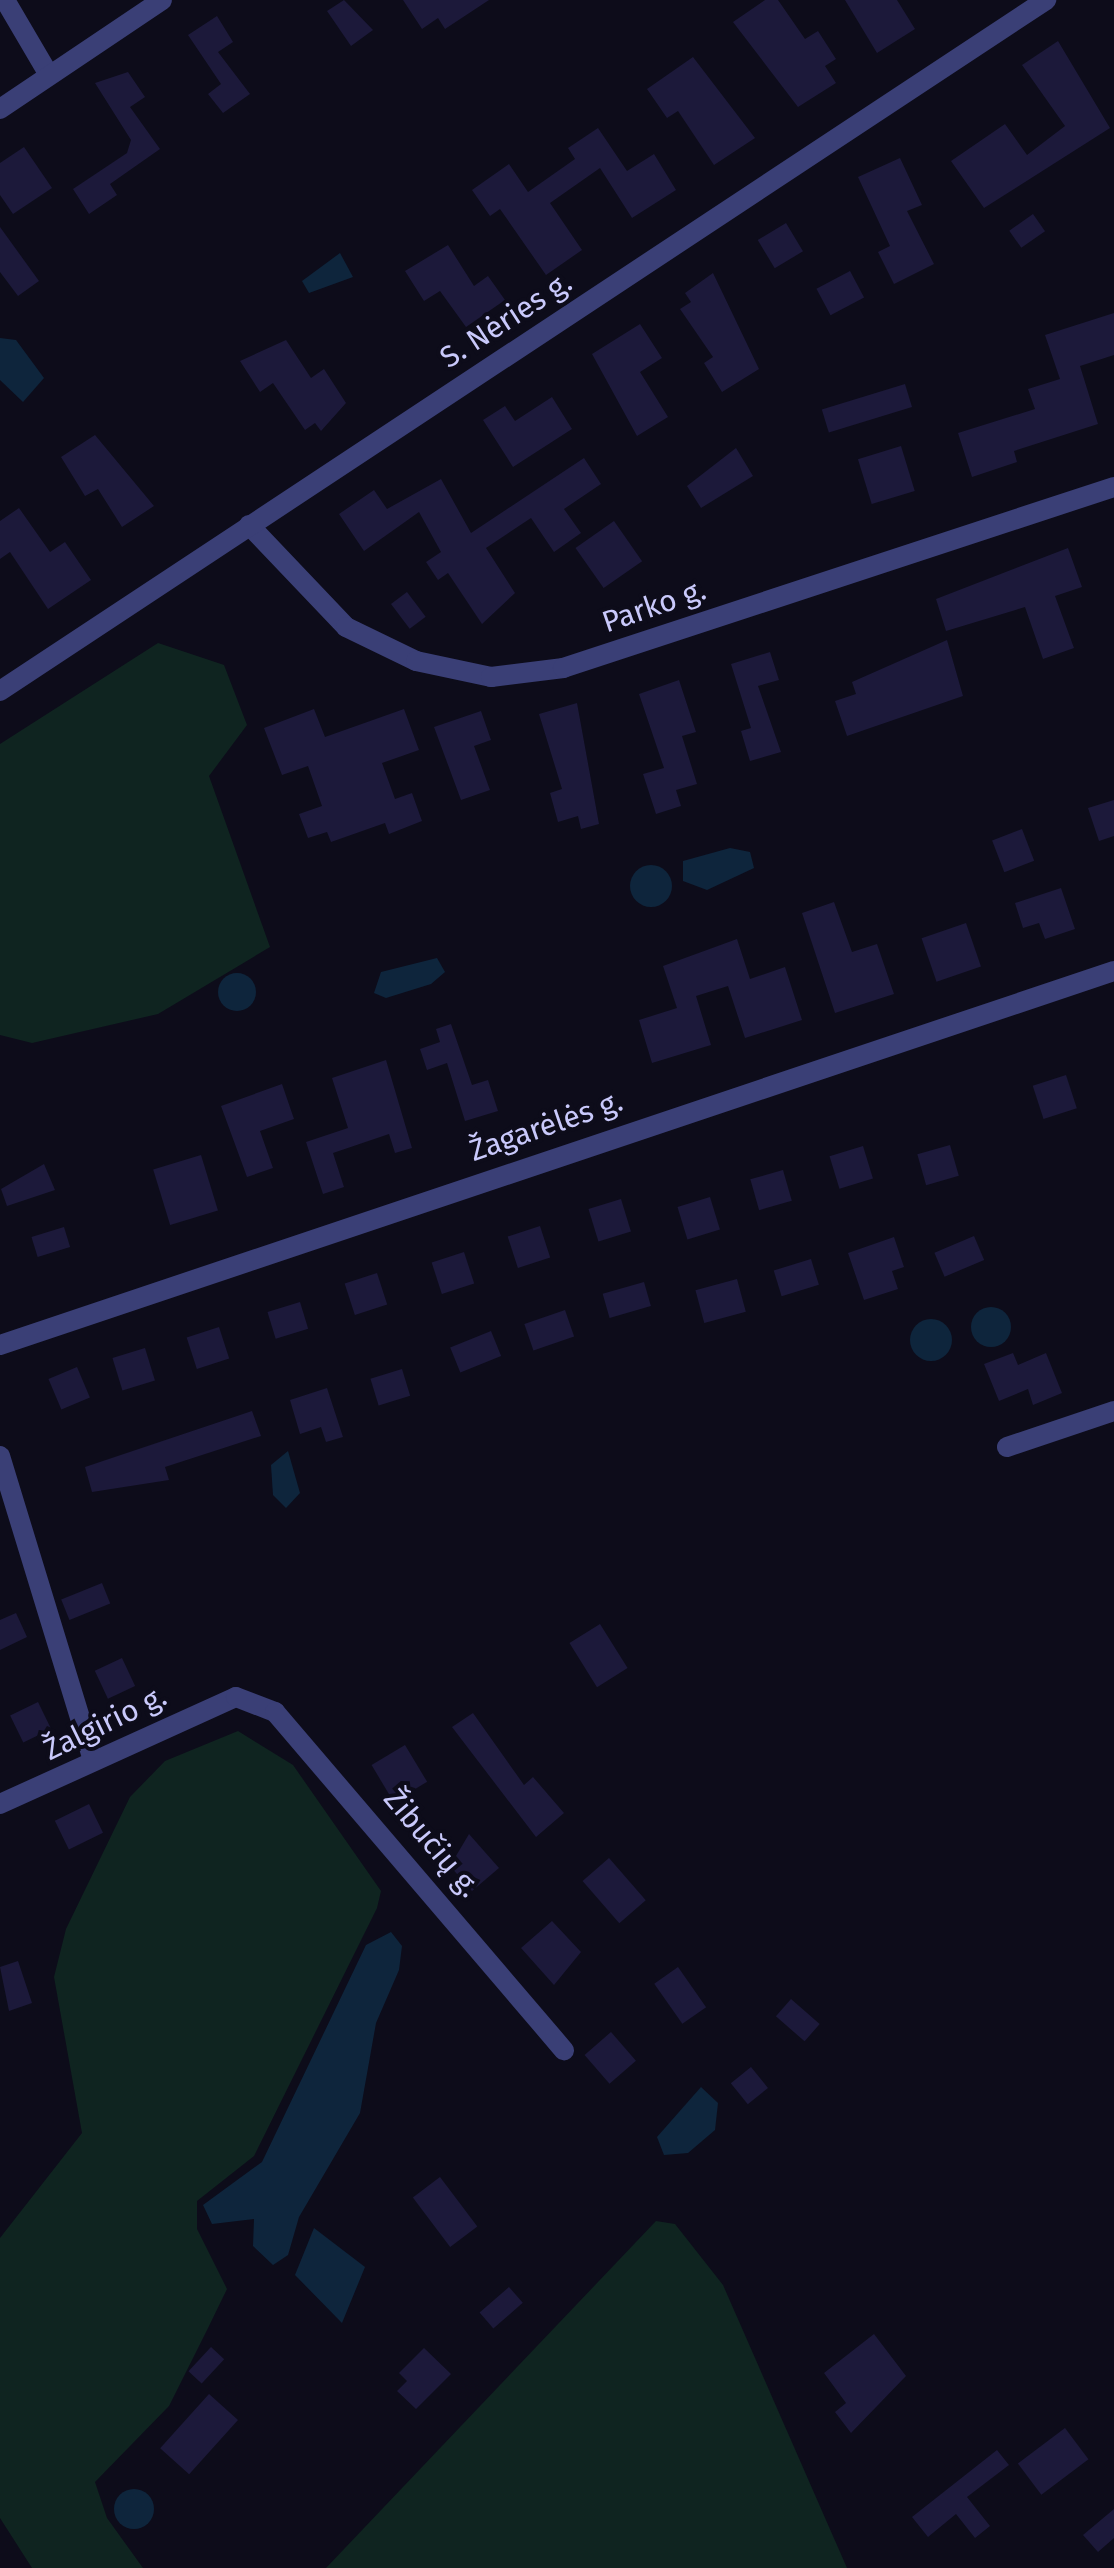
<!DOCTYPE html>
<meta charset="utf-8">
<style>
body{margin:0}
#map{position:relative;width:1114px;height:2568px;overflow:hidden;background:#0d0c1a;font-family:"Fira Sans",sans-serif}
div>[style]{position:absolute}
[style*='--x']{left:calc(var(--x)*1px);top:calc(var(--y)*1px);width:calc(var(--w)*1px);rotate:calc(var(--a)*1deg)}
.green>*{inset:0;background:#0f2420}
.water>*{inset:0;background:#0e253c}
.round{border-radius:50%}
.building>*{inset:0;background:#1c193a;transform-origin:0 0}
.street>*{height:20px;margin:-10px;padding:0 10px;transform-origin:10px;border-radius:10px;background:#3a3f76}
span{translate:-50% -50%;white-space:nowrap;text-align:center;line-height:1.15;-webkit-text-stroke:8px #0d0c1a;paint-order:stroke}
.street-label{font-size:30px;color:#c9c9fb}
</style>
<div id="map">
<div class="green">
<i style="clip-path:polygon(158px 643px,224px 665px,247px 725px,209px 776px,270px 947px,158px 1014px,32px 1043px,0 1035px,0 744px)"></i>
<i style="clip-path:polygon(238px 1731px,293px 1765px,381px 1891px,377px 1908px,254px 2156px,197px 2201px,197px 2229px,227px 2289px,209px 2326px,169px 2406px,95px 2482px,107px 2518px,143px 2568px,32px 2568px,0 2518px,0 2238px,82px 2133px,54px 1977px,66px 1929px,130px 1797px,165px 1761px)"></i>
<i style="clip-path:polygon(656px 2221px,675px 2224px,723px 2285px,847px 2568px,326px 2568px)"></i>
</div>
<div class="water">
<i style="clip-path:polygon(340px 253px,353px 277px,309px 293px,302px 281px)"></i>
<i style="clip-path:polygon(0 338px,16px 340px,44px 378px,23px 402px,0 380px)"></i>
<i style="clip-path:polygon(730px 848px,750px 852px,754px 868px,707px 890px,683px 881px,683px 861px)"></i>
<i class="round" style="left:630px;top:865px;width:42px;height:42px"></i>
<i style="clip-path:polygon(437px 958px,445px 972px,431px 984px,386px 998px,374px 993px,381px 972px)"></i>
<i class="round" style="left:218px;top:973px;width:38px;height:38px"></i>
<i class="round" style="left:971px;top:1307px;width:40px;height:40px"></i>
<i class="round" style="left:910px;top:1319px;width:42px;height:42px"></i>
<i style="clip-path:polygon(288px 1451px,300px 1493px,286px 1508px,273px 1495px,271px 1465px)"></i>
<i style="clip-path:polygon(391px 1932px,402px 1946px,399px 1970px,376px 2023px,360px 2113px,299px 2217px,288px 2255px,273px 2265px,253px 2246px,254px 2219px,212px 2224px,203px 2205px,262px 2162px,366px 1945px)"></i>
<i style="clip-path:polygon(701px 2087px,718px 2103px,715px 2130px,688px 2153px,664px 2155px,657px 2137px)"></i>
<i style="clip-path:polygon(314px 2228px,365px 2267px,342px 2323px,295px 2275px)"></i>
<i class="round" style="left:114px;top:2489px;width:40px;height:40px"></i>
</div>
<div class="building">
<i style="clip-path:polygon(344px 0,373px 30px,351px 46px,327px 11px)"></i>
<i style="clip-path:polygon(403px 0,489px 0,445px 29px,438px 18px,422px 29px)"></i>
<i style="clip-path:polygon(765px 0,778px 0,805px 39px,818px 31px,836px 59px,825px 66px,836px 83px,798px 107px,733px 22px)"></i>
<i style="clip-path:polygon(845px 0,897px 0,915px 29px,877px 53px)"></i>
<i style="clip-path:polygon(217px 16px,233px 42px,218px 52px,250px 94px,223px 113px,208px 94px,221px 84px,188px 35px)"></i>
<i style="clip-path:polygon(1058px 41px,1110px 128px,984px 208px,951px 161px,1005px 124px,1027px 155px,1065px 126px,1022px 65px)"></i>
<i style="clip-path:polygon(693px 57px,755px 138px,714px 165px,678px 111px,667px 118px,647px 89px)"></i>
<i style="clip-path:polygon(128px 72px,145px 97px,130px 107px,160px 149px,110px 184px,117px 195px,89px 214px,73px 189px,127px 153px,131px 140px,95px 83px)"></i>
<i style="clip-path:polygon(598px 128px,627px 171px,654px 154px,676px 190px,632px 218px,600px 168px,550px 203px,582px 250px,546px 275px,500px 209px,490px 216px,472px 190px,509px 164px,528px 192px,575px 159px,568px 148px)"></i>
<i style="clip-path:polygon(24px 147px,52px 188px,13px 214px,0 195px,0 163px)"></i>
<i style="clip-path:polygon(900px 158px,922px 205px,907px 211px,934px 264px,894px 284px,878px 252px,890px 246px,858px 177px)"></i>
<i style="left:1033px;top:214px;width:21px;height:29px;rotate:55deg"></i>
<i style="left:786px;top:223px;width:33px;height:33px;rotate:59deg"></i>
<i style="clip-path:polygon(0 227px,39px 281px,18px 296px,0 272px)"></i>
<i style="clip-path:polygon(448px 245px,474px 286px,488px 276px,505px 300px,466px 327px,440px 291px,424px 301px,405px 271px)"></i>
<i style="left:850px;top:271px;width:30px;height:38px;rotate:62deg"></i>
<i style="clip-path:polygon(713px 273px,759px 369px,722px 392px,704px 363px,713px 357px,680px 309px,691px 302px,685px 293px)"></i>
<i style="clip-path:polygon(1114px 313px,1114px 355px,1080px 366px,1098px 424px,1014px 451px,1017px 462px,972px 477px,958px 433px,1035px 409px,1028px 389px,1060px 379px,1045px 335px)"></i>
<i style="clip-path:polygon(640px 324px,662px 358px,640px 372px,668px 417px,637px 436px,592px 354px)"></i>
<i style="clip-path:polygon(286px 340px,311px 378px,324px 369px,346px 403px,321px 431px,315px 423px,305px 430px,273px 383px,260px 392px,240px 361px)"></i>
<i style="left:905px;top:384px;width:24px;height:87px;rotate:73deg"></i>
<i style="clip-path:polygon(552px 397px,572px 429px,513px 467px,483px 420px,505px 406px,515px 421px)"></i>
<i style="clip-path:polygon(95px 435px,154px 506px,122px 527px,98px 489px,85px 496px,61px 457px)"></i>
<i style="left:901px;top:446px;width:47px;height:45px;rotate:73deg"></i>
<i style="clip-path:polygon(736px 448px,753px 476px,701px 508px,687px 486px)"></i>
<i style="clip-path:polygon(584px 458px,601px 484px,564px 509px,581px 533px,554px 552px,531px 518px,486px 548px,515px 593px,482px 624px,448px 573px,438px 580px,426px 562px,441px 552px,419px 512px,364px 551px,339px 514px,374px 490px,387px 509px,441px 479px,471px 533px)"></i>
<i style="clip-path:polygon(19px 508px,50px 552px,65px 542px,91px 580px,48px 609px,10px 552px,0 559px,0 521px)"></i>
<i style="left:614px;top:521px;width:49px;height:47px;rotate:55deg"></i>
<i style="clip-path:polygon(1068px 548px,1082px 587px,1055px 596px,1074px 648px,1043px 659px,1025px 607px,946px 631px,936px 599px)"></i>
<i style="left:407px;top:592px;width:31px;height:20px;rotate:53deg"></i>
<i style="clip-path:polygon(947px 640px,963px 696px,847px 736px,835px 701px,856px 694px,852px 682px)"></i>
<i style="clip-path:polygon(770px 652px,779px 680px,758px 686px,781px 752px,750px 761px,741px 731px,751px 728px,731px 664px)"></i>
<i style="clip-path:polygon(679px 680px,696px 732px,682px 736px,697px 784px,676px 790px,681px 806px,656px 814px,643px 774px,664px 768px,639px 694px)"></i>
<i style="clip-path:polygon(577px 703px,599px 824px,581px 829px,578px 816px,558px 822px,550px 793px,562px 789px,539px 714px)"></i>
<i style="clip-path:polygon(314px 709px,325px 737px,404px 709px,419px 750px,382px 763px,395px 799px,412px 793px,422px 821px,389px 834px,385px 823px,331px 842px,327px 832px,308px 838px,299px 814px,322px 806px,308px 766px,282px 775px,264px 728px)"></i>
<i style="clip-path:polygon(481px 711px,491px 740px,474px 746px,490px 790px,461px 800px,434px 727px)"></i>
<i style="clip-path:polygon(1114px 800px,1114px 836px,1099px 841px,1088px 808px)"></i>
<i style="left:1022px;top:829px;width:34px;height:32px;rotate:69deg"></i>
<i style="clip-path:polygon(1061px 888px,1075px 929px,1045px 939px,1039px 923px,1023px 928px,1015px 903px)"></i>
<i style="clip-path:polygon(834px 902px,852px 952px,877px 944px,894px 994px,835px 1013px,802px 913px)"></i>
<i style="left:966px;top:923px;width:46px;height:47px;rotate:71deg"></i>
<i style="clip-path:polygon(737px 939px,750px 979px,785px 967px,802px 1020px,745px 1038px,728px 986px,696px 996px,711px 1045px,652px 1063px,639px 1020px,677px 1008px,663px 966px)"></i>
<i style="clip-path:polygon(451px 1024px,472px 1085px,488px 1080px,498px 1111px,465px 1121px,447px 1063px,427px 1070px,420px 1049px,440px 1042px,436px 1029px)"></i>
<i style="clip-path:polygon(386px 1060px,412px 1148px,395px 1153px,389px 1134px,333px 1153px,344px 1187px,323px 1194px,306px 1142px,348px 1128px,332px 1078px)"></i>
<i style="left:1066px;top:1075px;width:35px;height:35px;rotate:72deg"></i>
<i style="clip-path:polygon(282px 1084px,294px 1119px,260px 1131px,273px 1168px,247px 1177px,221px 1106px)"></i>
<i style="left:950px;top:1145px;width:32px;height:34px;rotate:74deg"></i>
<i style="left:863px;top:1146px;width:34px;height:35px;rotate:73deg"></i>
<i style="left:201px;top:1155px;width:58px;height:50px;rotate:73deg"></i>
<i style="clip-path:polygon(44px 1164px,55px 1190px,7px 1206px,1px 1189px)"></i>
<i style="left:783px;top:1170px;width:32px;height:34px;rotate:74deg"></i>
<i style="left:710px;top:1197px;width:34px;height:34px;rotate:73deg"></i>
<i style="left:621px;top:1199px;width:34px;height:34px;rotate:73deg"></i>
<i style="left:540px;top:1226px;width:33px;height:34px;rotate:72deg"></i>
<i style="left:64px;top:1227px;width:21px;height:34px;rotate:73deg"></i>
<i style="left:974px;top:1236px;width:26px;height:43px;rotate:67deg"></i>
<i style="clip-path:polygon(894px 1237px,904px 1267px,892px 1271px,898px 1289px,864px 1300px,848px 1253px)"></i>
<i style="left:464px;top:1252px;width:33px;height:34px;rotate:72deg"></i>
<i style="left:811px;top:1259px;width:27px;height:39px;rotate:73deg"></i>
<i style="left:377px;top:1273px;width:33px;height:34px;rotate:72deg"></i>
<i style="left:737px;top:1279px;width:34px;height:43px;rotate:75deg"></i>
<i style="left:644px;top:1282px;width:25px;height:43px;rotate:74deg"></i>
<i style="left:300px;top:1302px;width:28px;height:34px;rotate:73deg"></i>
<i style="left:565px;top:1310px;width:28px;height:43px;rotate:71deg"></i>
<i style="left:219px;top:1327px;width:33px;height:34px;rotate:72deg"></i>
<i style="left:491px;top:1331px;width:27px;height:44px;rotate:68deg"></i>
<i style="left:145px;top:1348px;width:34px;height:34px;rotate:73deg"></i>
<i style="clip-path:polygon(1013px 1353px,1018px 1365px,1046px 1353px,1062px 1393px,1033px 1405px,1028px 1389px,999px 1401px,984px 1364px)"></i>
<i style="left:77px;top:1367px;width:33px;height:31px;rotate:67deg"></i>
<i style="left:402px;top:1369px;width:28px;height:33px;rotate:73deg"></i>
<i style="clip-path:polygon(327px 1388px,343px 1437px,326px 1442px,321px 1427px,300px 1434px,290px 1400px)"></i>
<i style="clip-path:polygon(252px 1411px,261px 1436px,165px 1467px,169px 1480px,92px 1492px,85px 1467px)"></i>
<i style="left:102px;top:1583px;width:22px;height:44px;rotate:68deg"></i>
<i style="clip-path:polygon(16px 1613px,27px 1637px,0 1650px,0 1620px)"></i>
<i style="left:600px;top:1624px;width:52px;height:36px;rotate:58deg"></i>
<i style="left:122px;top:1658px;width:31px;height:30px;rotate:65deg"></i>
<i style="left:38px;top:1702px;width:30px;height:31px;rotate:64deg"></i>
<i style="clip-path:polygon(473px 1713px,524px 1785px,533px 1777px,564px 1813px,536px 1837px,452px 1727px)"></i>
<i style="left:405px;top:1745px;width:43px;height:39px;rotate:59deg"></i>
<i style="left:89px;top:1804px;width:32px;height:38px;rotate:64deg"></i>
<i style="clip-path:polygon(469px 1834px,499px 1868px,472px 1891px,450px 1866px)"></i>
<i style="left:609px;top:1858px;width:56px;height:35px;rotate:49deg"></i>
<i style="clip-path:polygon(552px 1921px,581px 1952px,554px 1985px,521px 1948px)"></i>
<i style="clip-path:polygon(18px 1961px,32px 2003px,9px 2011px,0 1967px)"></i>
<i style="left:678px;top:1967px;width:49px;height:29px;rotate:55deg"></i>
<i style="left:791px;top:1999px;width:38px;height:23px;rotate:41deg"></i>
<i style="left:611px;top:2032px;width:38px;height:35px;rotate:49deg"></i>
<i style="left:751px;top:2067px;width:27px;height:26px;rotate:51deg"></i>
<i style="left:440px;top:2177px;width:62px;height:34px;rotate:53deg"></i>
<i style="left:509px;top:2287px;width:21px;height:39px;rotate:49deg"></i>
<i style="clip-path:polygon(874px 2334px,906px 2376px,851px 2433px,835px 2412px,846px 2403px,824px 2373px)"></i>
<i style="left:211px;top:2347px;width:18px;height:33px;rotate:43deg"></i>
<i style="clip-path:polygon(424px 2348px,451px 2374px,416px 2409px,397px 2391px,407px 2381px,399px 2373px)"></i>
<i style="left:209px;top:2394px;width:39px;height:73px;rotate:42deg"></i>
<i style="left:1065px;top:2428px;width:39px;height:59px;rotate:53deg"></i>
<i style="clip-path:polygon(997px 2450px,1009px 2465px,967px 2497px,990px 2526px,975px 2538px,956px 2514px,928px 2537px,912px 2517px)"></i>
<i style="clip-path:polygon(1114px 2509px,1114px 2538px,1098px 2552px,1083px 2535px)"></i>
</div>
<div class="street">
<i style="--x:5;--y:0;--w:87;--a:59.6"></i>
<i style="--x:0;--y:109;--w:195;--a:-33.9"></i>
<i style="--x:249;--y:525;--w:141;--a:46.4"></i>
<i style="--x:346;--y:627;--w:78;--a:25.9"></i>
<i style="--x:416;--y:661;--w:77;--a:12"></i>
<i style="--x:491;--y:677;--w:73;--a:-7.1"></i>
<i style="--x:563;--y:668;--w:580;--a:-18.19"></i>
<i style="--x:0;--y:691;--w:1254;--a:-33.45"></i>
<i style="--x:0;--y:1345;--w:1175;--a:-18.56"></i>
<i style="--x:1007;--y:1447;--w:113;--a:-18.6"></i>
<i style="--x:0;--y:1456;--w:319;--a:73"></i>
<i style="--x:0;--y:1804;--w:259;--a:-24.4"></i>
<i style="--x:236;--y:1697;--w:42;--a:21"></i>
<i style="--x:275;--y:1712;--w:445;--a:49.5"></i>
</div>
<div class="street-label">
<span style="left:506px;top:320px;rotate:-33deg">S. Nėries g.</span>
<span style="left:654px;top:606px;rotate:-19deg">Parko g.</span>
<span style="left:546px;top:1126px;rotate:-19deg">Žagarėlės g.</span>
<span style="left:105px;top:1723px;rotate:-26deg">Žalgirio g.</span>
<span style="left:432px;top:1843px;rotate:50deg">Žibučių g.</span>
</div>
</div>
